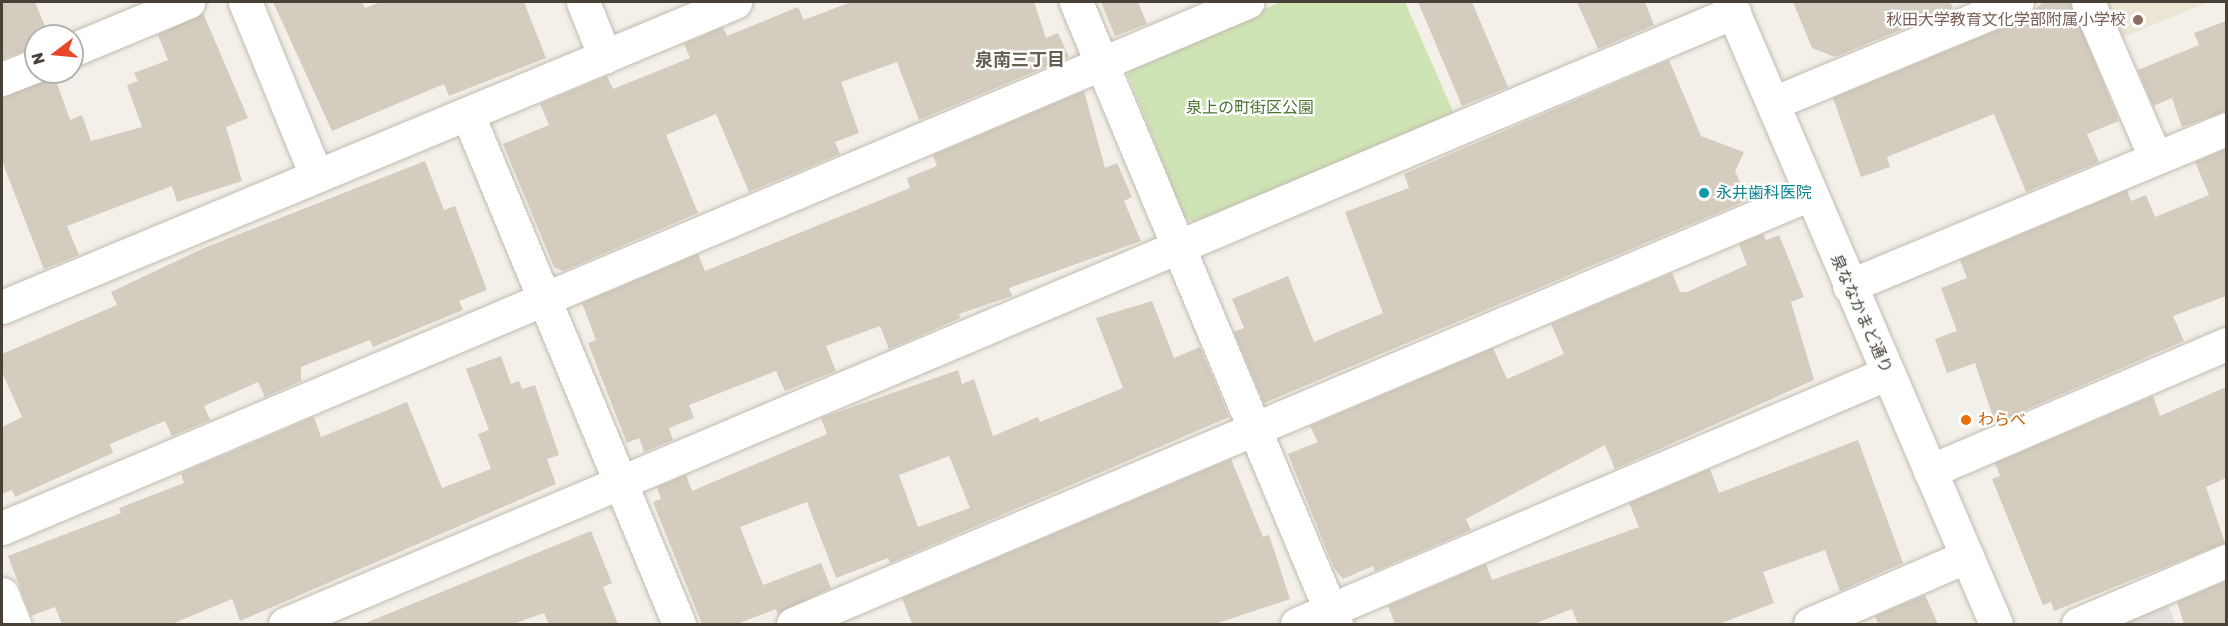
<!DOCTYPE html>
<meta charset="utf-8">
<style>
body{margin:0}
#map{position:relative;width:2228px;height:626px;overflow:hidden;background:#f3f0e9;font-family:Rubik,"Noto Sans JP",sans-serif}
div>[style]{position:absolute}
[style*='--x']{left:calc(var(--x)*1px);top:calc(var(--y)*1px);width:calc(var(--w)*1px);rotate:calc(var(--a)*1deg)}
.education>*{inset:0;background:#ebe5d4}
.green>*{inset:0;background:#cfe4b5}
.parking>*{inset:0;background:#e2e0dd}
.building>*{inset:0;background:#d4ccbf}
.roads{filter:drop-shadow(0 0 2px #c1bbaf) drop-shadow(0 0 2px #c1bbaf)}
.minor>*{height:33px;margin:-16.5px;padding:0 16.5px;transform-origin:16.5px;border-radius:16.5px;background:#fff}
.dots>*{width:16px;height:16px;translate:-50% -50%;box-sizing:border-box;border:3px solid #fff;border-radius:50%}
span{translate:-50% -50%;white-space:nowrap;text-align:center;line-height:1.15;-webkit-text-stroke:4.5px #fff;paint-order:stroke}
.education-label{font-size:16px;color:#785e54}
.right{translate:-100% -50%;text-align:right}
.park-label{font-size:16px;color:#49752f}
.culture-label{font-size:16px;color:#0d838f}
.left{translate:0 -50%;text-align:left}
.street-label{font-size:16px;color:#474138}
.food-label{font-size:16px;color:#c56008}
.neighbourhood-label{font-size:18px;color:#695f50;font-weight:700}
.frame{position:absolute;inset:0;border:3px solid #474138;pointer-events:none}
.north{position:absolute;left:24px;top:24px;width:60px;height:60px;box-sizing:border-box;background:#fff;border:2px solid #b5b3af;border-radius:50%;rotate:254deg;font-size:16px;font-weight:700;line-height:24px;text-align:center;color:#474138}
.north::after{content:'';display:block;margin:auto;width:21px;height:27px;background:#ea4729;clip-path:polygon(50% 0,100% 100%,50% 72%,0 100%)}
</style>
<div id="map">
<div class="education">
<i style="clip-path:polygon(2105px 2px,2208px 2px,2121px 38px)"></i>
</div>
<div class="green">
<i style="clip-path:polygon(1281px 2px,1405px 2px,1455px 116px,1198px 224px,1184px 217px,1128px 75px,1133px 63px)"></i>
</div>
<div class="parking">
<i style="clip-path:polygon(2165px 599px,2176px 624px,2105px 624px)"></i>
</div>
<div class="building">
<i style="clip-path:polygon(2px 2px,35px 2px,49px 36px,36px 36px,36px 47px,2px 59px)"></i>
<i style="clip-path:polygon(273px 2px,362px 2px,365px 8px,381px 2px,524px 2px,546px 58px,449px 96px,444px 84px,332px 131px)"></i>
<i style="clip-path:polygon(851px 2px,1034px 2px,1046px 38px,1058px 33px,1069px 57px,919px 120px,897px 62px,841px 82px,859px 133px,835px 142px,840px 154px,749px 192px,716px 114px,666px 135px,698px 213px,563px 271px,554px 267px,503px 144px,549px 125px,540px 104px,607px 76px,613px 89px,690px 58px,684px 44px,723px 27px,727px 36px,798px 7px,804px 20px)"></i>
<i style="clip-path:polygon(1101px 2px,1138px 2px,1147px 24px,1115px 36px)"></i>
<i style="clip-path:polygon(1418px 2px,1472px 2px,1508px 87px,1462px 106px)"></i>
<i style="clip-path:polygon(1577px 2px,1645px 2px,1654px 25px,1598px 49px)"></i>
<i style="clip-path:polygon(1793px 2px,1950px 2px,1953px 8px,1835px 57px,1812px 48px)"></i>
<i style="clip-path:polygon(2043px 2px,2070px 2px,2119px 121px,2087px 134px,2099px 162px,2026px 192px,1994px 114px,1887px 157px,1890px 167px,1861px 177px,1833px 98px,2024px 19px)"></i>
<i style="clip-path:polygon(203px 13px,248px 118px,226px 127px,242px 181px,177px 202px,172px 186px,67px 226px,79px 255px,44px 269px,2px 161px,2px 97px,43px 82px,53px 72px,70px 120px,82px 115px,91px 141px,142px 127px,127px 85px,138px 81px,134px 73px,168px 60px,158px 35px)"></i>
<i style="clip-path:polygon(2226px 21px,2226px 111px,2182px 127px,2172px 98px,2153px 106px,2138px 70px,2199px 45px,2194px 33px)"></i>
<i style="clip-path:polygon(1669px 60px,1701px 136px,1744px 152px,1735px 171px,1748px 200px,1264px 403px,1234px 332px,1244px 328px,1232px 299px,1288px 276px,1314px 342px,1383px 313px,1345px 212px,1409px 188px,1404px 174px)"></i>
<i style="clip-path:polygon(1084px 91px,1105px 168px,1117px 163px,1132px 197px,1124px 201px,1141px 241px,1009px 288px,1012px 296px,959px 314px,960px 318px,889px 349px,880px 326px,826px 346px,836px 371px,785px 391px,776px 371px,689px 405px,694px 418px,669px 428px,673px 440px,644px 452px,639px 438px,627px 443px,588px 343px,596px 340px,582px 303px,698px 254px,705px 271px,910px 188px,907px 178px,937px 166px,933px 155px)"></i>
<i style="clip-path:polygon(2226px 149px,2226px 296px,2173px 316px,2184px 341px,1995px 423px,1975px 363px,1947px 373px,1935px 339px,1957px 331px,1941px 288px,1967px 278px,1960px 260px,2127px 190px,2131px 201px,2146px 195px,2155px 217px,2209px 195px,2195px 162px)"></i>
<i style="clip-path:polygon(425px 161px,444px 210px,455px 206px,487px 290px,459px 301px,463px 310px,373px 347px,370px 340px,301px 367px,301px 381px,265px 397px,258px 382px,204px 406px,210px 420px,172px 436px,165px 421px,110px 444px,113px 453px,15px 497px,12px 490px,2px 494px,2px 427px,22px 417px,2px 372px,2px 354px,117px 305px,111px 292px,204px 248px)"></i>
<i style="clip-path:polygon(1763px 234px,1766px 240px,1779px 235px,1804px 297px,1791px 302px,1814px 380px,1615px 469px,1605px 445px,1466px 519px,1471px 530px,1375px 571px,1373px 566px,1343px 579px,1334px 568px,1288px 454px,1318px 442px,1310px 426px,1493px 348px,1507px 379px,1564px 354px,1551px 324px,1672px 273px,1680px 292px,1687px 292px,1747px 265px,1739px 244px)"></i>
<i style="clip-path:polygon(evenodd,1152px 301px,1174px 358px,1200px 347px,1229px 417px,890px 563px,888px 558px,836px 578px,807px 502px,740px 527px,763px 585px,821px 563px,831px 588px,778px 614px,776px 609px,737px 624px,702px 624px,653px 502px,661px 499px,657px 487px,686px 475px,692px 491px,827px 434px,821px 418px,958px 370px,962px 384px,974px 379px,993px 436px,1038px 417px,1040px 422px,1123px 388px,1096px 318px,1152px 301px,949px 456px,970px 508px,918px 527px,899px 475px,949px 456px)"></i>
<i style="clip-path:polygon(501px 356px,511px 384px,519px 381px,522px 389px,535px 385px,559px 455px,547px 459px,556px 484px,240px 621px,232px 599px,172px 624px,62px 624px,55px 607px,31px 616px,8px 556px,121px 513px,119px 508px,184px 483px,181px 474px,188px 470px,314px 417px,321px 437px,407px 402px,442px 488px,491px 469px,478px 434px,489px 430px,466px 369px)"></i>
<i style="clip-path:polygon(2226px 387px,2226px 478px,2206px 487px,2225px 543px,2054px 611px,2051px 602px,2043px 605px,1992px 479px,2000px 476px,1995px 463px,2153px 396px,2160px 416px)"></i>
<i style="clip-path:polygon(1858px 440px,1903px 563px,1840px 591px,1825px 550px,1763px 572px,1774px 603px,1719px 624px,1578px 624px,1572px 609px,1534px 624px,1395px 624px,1388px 606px,1486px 564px,1492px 580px,1639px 527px,1629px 503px,1710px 469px,1719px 493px)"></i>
<i style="clip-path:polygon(1231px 459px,1263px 537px,1269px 535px,1290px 599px,1215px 624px,912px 624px,902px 598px)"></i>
<i style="clip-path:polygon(591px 531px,612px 583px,603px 587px,618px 624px,549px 624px,544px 613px,513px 624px,363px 624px)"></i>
<i style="clip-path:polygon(2226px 581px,2226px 624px,2184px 624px,2177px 602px)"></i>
<i style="clip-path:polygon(1925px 595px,1938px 624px,1878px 624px,1875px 616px)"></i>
</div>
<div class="roads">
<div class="minor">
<i style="--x:245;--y:2;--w:187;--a:67.7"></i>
<i style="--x:583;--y:2;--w:59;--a:68.2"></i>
<i style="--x:1076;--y:2;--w:674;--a:67.31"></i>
<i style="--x:1729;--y:2;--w:677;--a:66.77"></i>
<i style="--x:2088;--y:2;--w:169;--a:66.6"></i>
<i style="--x:72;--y:50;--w:126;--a:-22.5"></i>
<i style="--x:2;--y:79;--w:37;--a:-22"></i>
<i style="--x:1773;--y:103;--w:264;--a:-22.5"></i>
<i style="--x:468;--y:115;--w:551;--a:67.48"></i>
<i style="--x:1849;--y:286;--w:408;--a:-22.6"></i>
<i style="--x:2;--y:307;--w:794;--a:-22.59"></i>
<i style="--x:1930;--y:471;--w:322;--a:-23.2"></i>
<i style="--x:2;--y:528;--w:1352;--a:-22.9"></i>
<i style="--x:2;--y:594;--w:32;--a:68"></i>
<i style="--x:285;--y:624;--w:1573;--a:-22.9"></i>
<i style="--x:793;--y:624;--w:1104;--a:-22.92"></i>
<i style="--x:1297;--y:624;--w:642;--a:-23.01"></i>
<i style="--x:1810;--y:624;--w:171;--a:-23.4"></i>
<i style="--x:2078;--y:624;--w:161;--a:-23.1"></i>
</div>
</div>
<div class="dots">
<i style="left:2138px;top:20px;background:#8d6e63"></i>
<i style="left:1704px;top:193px;background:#0f9aa8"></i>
<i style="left:1966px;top:420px;background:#e8710a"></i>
</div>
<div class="education-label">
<span class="right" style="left:2126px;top:20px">秋田大学教育文化学部附属小学校</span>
</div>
<div class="park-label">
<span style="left:1250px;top:108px">泉上の町街区公園</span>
</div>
<div class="culture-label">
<span class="left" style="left:1716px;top:193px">永井歯科医院</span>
</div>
<div class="street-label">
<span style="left:1861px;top:314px;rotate:66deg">泉ななかまど通り</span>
</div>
<div class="food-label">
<span class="left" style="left:1978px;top:420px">わらべ</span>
</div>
<div class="neighbourhood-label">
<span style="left:1020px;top:60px">泉南三丁目</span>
</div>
<div class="frame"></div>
<div class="north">N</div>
</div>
